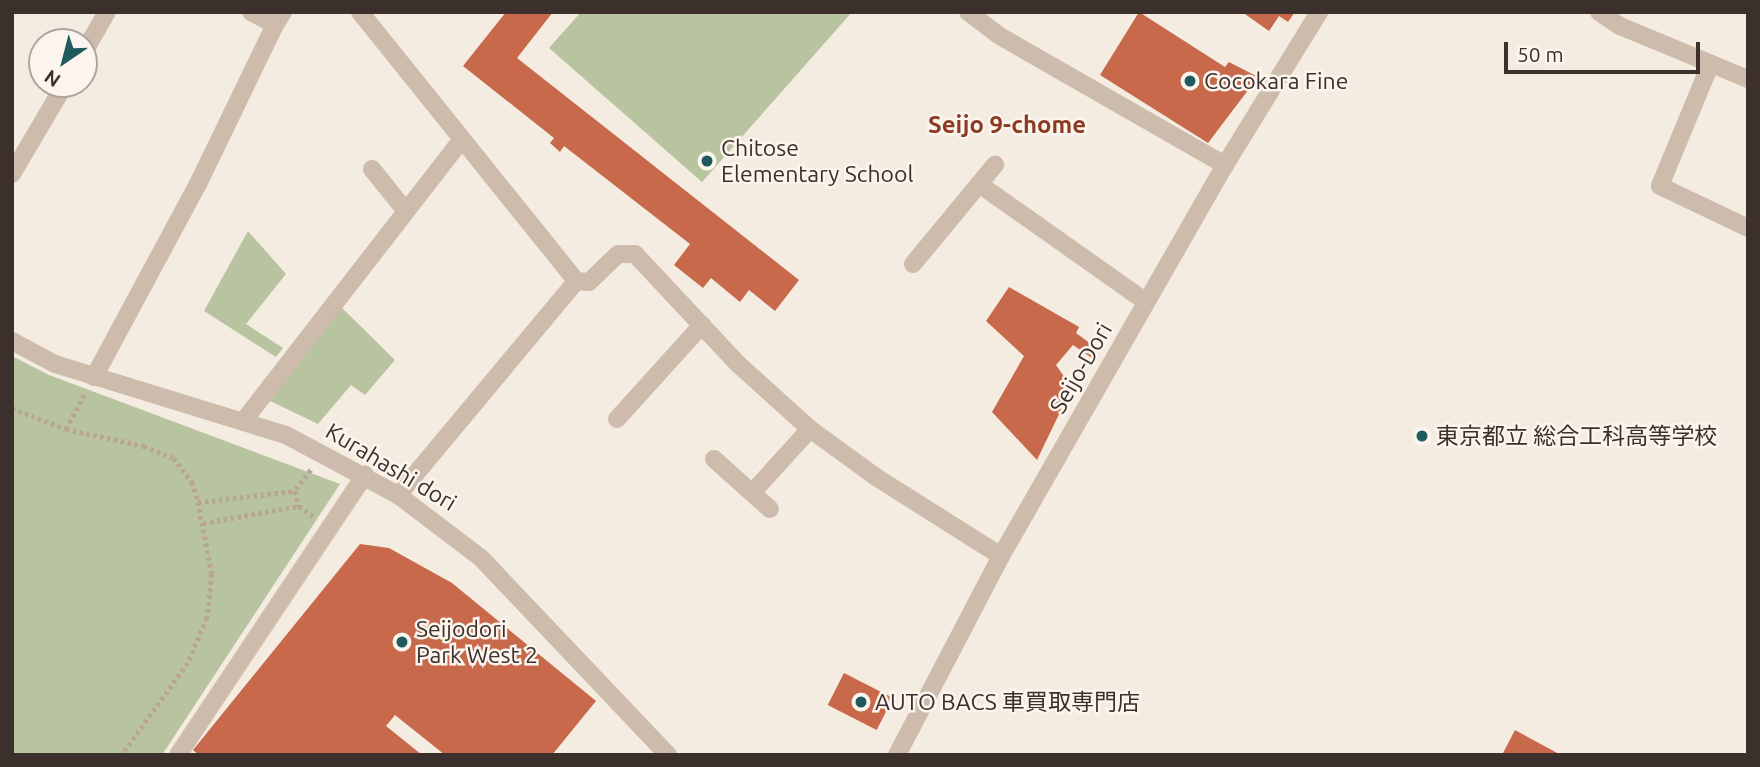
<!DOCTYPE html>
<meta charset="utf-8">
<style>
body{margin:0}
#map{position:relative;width:1760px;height:767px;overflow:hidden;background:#f4ebe1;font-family:Ubuntu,"Noto Sans JP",sans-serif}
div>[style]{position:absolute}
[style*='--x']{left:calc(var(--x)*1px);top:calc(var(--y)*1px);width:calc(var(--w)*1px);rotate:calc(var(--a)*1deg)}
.green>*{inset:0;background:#b8c4a0}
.building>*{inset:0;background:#c8694b;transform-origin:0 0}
.path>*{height:4.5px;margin-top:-2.25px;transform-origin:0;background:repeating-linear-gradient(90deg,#b9a596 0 3.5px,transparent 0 7px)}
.minor>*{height:18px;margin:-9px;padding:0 9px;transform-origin:9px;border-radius:9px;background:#cdbbac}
.dots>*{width:19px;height:19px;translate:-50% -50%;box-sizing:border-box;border:4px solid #fbf5ee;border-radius:50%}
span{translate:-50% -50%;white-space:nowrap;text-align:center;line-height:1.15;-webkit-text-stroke:5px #fbf5ee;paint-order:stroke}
.poi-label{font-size:23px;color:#3b302b}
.left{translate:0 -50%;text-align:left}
.street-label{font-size:23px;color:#3b302b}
.neighbourhood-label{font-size:24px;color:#8c3b22;font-weight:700}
.frame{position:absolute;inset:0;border:14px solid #3b302b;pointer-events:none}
.north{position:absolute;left:28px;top:28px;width:70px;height:70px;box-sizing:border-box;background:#fbf5ee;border:2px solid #aea6a0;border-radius:50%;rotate:215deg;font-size:19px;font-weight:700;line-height:28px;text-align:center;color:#3b302b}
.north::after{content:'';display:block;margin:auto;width:24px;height:32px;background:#1f5a5e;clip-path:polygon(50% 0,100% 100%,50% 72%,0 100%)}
.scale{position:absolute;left:1504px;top:42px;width:196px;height:32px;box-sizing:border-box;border:4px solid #3b302b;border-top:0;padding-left:9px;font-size:21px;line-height:24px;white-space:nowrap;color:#3b302b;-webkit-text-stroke:5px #fbf5ee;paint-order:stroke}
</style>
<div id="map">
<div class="green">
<i style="clip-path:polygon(581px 12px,852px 12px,702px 182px,549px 48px)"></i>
<i style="clip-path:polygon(248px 231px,286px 274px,246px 324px,283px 348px,276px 357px,204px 311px)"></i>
<i style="clip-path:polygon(338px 304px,395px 360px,365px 395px,351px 385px,318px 424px,264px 398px)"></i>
<i style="clip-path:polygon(12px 356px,49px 375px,340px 484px,162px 755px,12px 755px)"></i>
</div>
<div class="building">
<i style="clip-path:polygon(506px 12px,553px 12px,517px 58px,799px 280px,775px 311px,749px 290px,740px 302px,711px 278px,703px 288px,674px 265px,690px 244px,564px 146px,560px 152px,550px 143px,554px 138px,463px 66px)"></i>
<i style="clip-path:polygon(1139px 12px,1225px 67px,1229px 62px,1258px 77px,1208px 143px,1100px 75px)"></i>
<i style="clip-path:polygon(1242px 12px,1295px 12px,1288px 22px,1279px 16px,1269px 31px)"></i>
<i style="clip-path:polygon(1009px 287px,1079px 327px,1076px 333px,1098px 349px,1092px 358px,1073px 345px,1056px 365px,1065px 378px,1061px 410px,1037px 460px,992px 412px,1024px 356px,986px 321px)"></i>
<i style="clip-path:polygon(360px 544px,389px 548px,452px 583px,596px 701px,552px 755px,445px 755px,395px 715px,386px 726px,422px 755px,199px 755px,193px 750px)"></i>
<i style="left:844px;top:673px;width:55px;height:36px;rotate:27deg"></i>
<i style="clip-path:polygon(1515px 730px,1561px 755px,1502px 755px)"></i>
</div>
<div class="path">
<i style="--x:12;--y:408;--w:58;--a:21.3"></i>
<i style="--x:66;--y:429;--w:80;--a:12.3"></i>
<i style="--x:144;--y:446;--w:32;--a:22"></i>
<i style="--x:174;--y:458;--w:30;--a:53"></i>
<i style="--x:192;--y:482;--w:21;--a:73"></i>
<i style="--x:198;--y:502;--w:73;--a:79"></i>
<i style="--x:212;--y:574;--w:44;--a:96.5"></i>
<i style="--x:207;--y:618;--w:49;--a:112.9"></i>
<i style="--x:188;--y:663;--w:113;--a:125.7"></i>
<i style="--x:66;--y:429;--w:41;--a:-62.2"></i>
<i style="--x:311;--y:470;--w:26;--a:127"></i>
<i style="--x:295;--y:491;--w:16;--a:75"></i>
<i style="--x:299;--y:506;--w:19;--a:36"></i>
<i style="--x:198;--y:502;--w:98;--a:-6.5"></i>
<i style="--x:203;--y:523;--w:97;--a:-10"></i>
</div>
<div class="minor">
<i style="--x:251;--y:12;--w:27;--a:28"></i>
<i style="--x:275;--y:25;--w:15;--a:-58"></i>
<i style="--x:360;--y:12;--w:345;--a:51.2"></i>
<i style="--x:576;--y:281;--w:13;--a:4"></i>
<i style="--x:589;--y:282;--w:40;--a:-44"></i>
<i style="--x:618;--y:254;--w:17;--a:0"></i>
<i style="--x:635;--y:254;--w:151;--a:46.9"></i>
<i style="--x:738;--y:364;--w:97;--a:42.1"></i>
<i style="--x:810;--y:429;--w:82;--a:36"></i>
<i style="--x:876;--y:477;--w:148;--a:32.3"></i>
<i style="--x:968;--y:12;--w:38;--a:37"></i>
<i style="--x:998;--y:35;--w:262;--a:29.8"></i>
<i style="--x:1599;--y:12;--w:25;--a:34"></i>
<i style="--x:1620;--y:26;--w:139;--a:22.5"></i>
<i style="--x:84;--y:52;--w:46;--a:-60.1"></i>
<i style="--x:1710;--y:65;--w:131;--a:112.5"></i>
<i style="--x:1660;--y:186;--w:98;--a:25.5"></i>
<i style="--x:372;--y:169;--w:53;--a:51.2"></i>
<i style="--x:12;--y:174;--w:104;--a:-59.5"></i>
<i style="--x:979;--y:184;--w:204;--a:35.2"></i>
<i style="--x:913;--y:264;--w:129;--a:-50.4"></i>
<i style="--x:12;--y:341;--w:49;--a:28.1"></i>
<i style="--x:55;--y:364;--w:242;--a:17.1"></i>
<i style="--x:286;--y:435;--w:127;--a:28.2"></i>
<i style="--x:398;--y:495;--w:104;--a:37.2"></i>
<i style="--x:481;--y:558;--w:272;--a:46.5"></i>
<i style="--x:94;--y:377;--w:219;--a:-61.7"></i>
<i style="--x:198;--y:184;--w:177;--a:-64.2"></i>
<i style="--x:245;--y:419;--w:354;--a:-52.2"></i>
<i style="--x:617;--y:419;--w:127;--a:-47.9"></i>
<i style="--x:714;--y:459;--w:75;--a:41.8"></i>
<i style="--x:752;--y:493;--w:86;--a:-47.8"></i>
<i style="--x:398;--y:495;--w:278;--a:-50.2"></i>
<i style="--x:178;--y:755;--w:337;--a:-56.3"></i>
<i style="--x:897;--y:755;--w:225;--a:-62.4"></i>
<i style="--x:1001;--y:556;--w:451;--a:-60.2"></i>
<i style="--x:1225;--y:165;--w:180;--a:-58.4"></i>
</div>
<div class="dots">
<i style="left:1190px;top:81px;background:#1f5a5e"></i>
<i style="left:707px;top:161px;background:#1f5a5e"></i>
<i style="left:1422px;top:436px;background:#1f5a5e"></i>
<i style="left:402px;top:642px;background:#1f5a5e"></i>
<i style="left:861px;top:702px;background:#1f5a5e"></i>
</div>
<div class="poi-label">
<span class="left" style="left:1204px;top:81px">Cocokara Fine</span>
<span class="left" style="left:721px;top:161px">Chitose<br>Elementary School</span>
<span class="left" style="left:1436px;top:436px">東京都立 総合工科高等学校</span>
<span class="left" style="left:416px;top:642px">Seijodori<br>Park West 2</span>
<span class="left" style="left:875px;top:702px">AUTO BACS 車買取専門店</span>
</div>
<div class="street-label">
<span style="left:1081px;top:368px;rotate:-60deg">Seijo-Dori</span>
<span style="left:391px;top:467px;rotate:31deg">Kurahashi dori</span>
</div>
<div class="neighbourhood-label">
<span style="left:1007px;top:125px">Seijo 9-chome</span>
</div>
<div class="frame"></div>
<div class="north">N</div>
<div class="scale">50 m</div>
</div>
